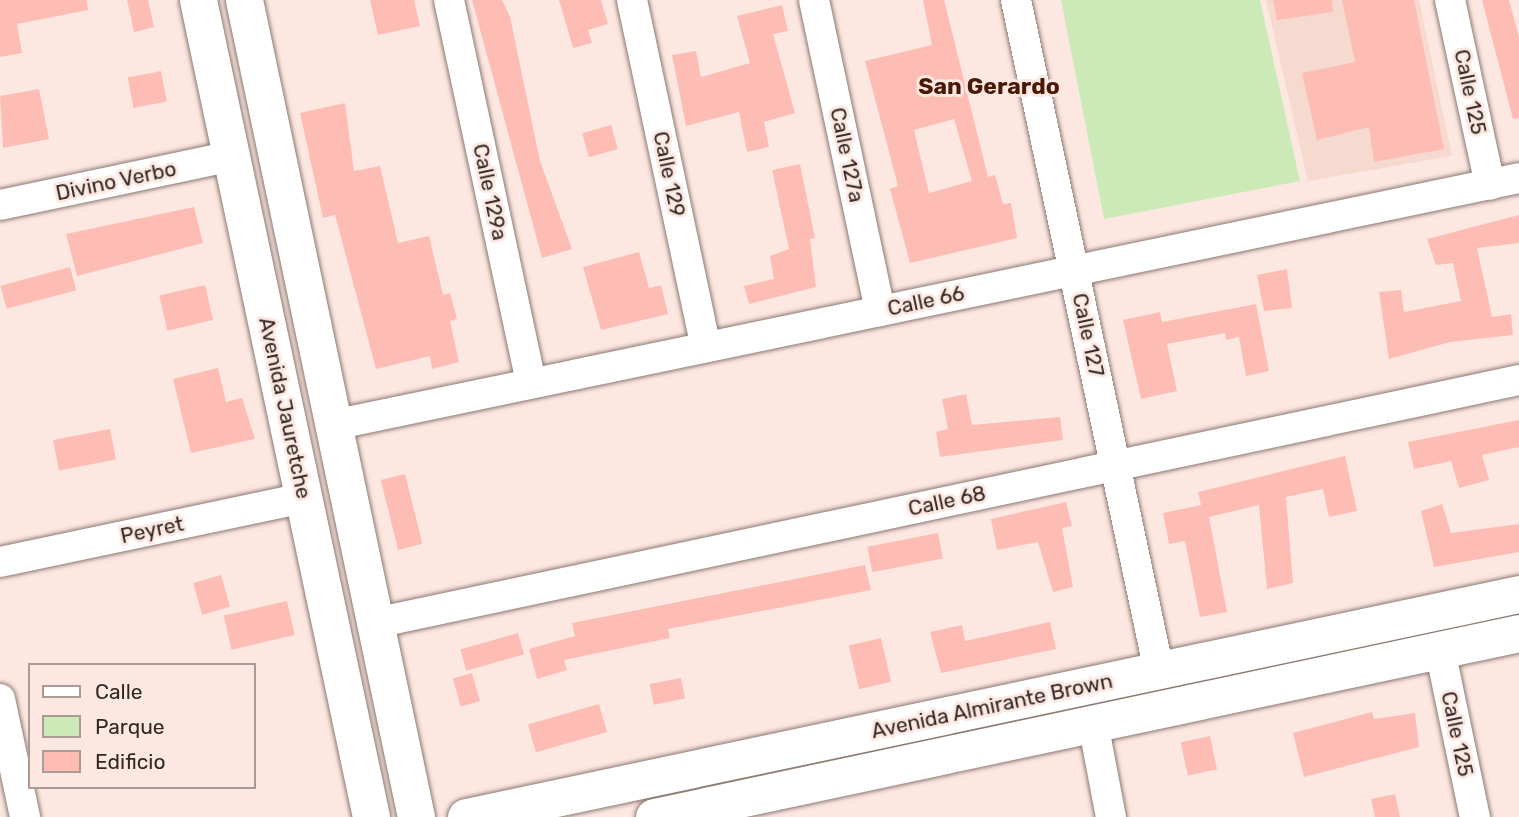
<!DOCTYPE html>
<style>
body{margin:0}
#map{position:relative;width:1519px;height:817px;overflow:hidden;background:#fde8e1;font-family:Rubik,sans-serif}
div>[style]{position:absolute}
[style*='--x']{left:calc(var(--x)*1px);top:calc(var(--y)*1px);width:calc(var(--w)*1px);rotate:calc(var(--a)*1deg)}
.built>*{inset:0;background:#f6d9cf}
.green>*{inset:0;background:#cbeab7}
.building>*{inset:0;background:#fdbdb5;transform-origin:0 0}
.roads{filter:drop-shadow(0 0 2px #8b7972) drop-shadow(0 0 2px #8b7972)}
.minor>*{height:30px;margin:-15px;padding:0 15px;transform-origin:15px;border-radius:15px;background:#fff}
.major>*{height:37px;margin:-18.5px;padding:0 18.5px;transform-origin:18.5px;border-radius:18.5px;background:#fff}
span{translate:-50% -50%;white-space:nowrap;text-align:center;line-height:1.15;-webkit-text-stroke:6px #fde8e1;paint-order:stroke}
.street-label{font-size:21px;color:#2f2725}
.neighbourhood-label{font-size:23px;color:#491905;font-weight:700}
.legend{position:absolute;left:28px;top:663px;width:228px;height:126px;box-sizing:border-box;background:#fde8e1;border:2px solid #ab9b96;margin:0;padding:9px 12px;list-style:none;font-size:21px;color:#2f2725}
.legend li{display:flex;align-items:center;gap:14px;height:35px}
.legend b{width:35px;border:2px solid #ab9b96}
</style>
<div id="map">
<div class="built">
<i style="clip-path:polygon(1266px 0,1419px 0,1452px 156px,1308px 181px)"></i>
</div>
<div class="green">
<i style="clip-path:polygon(1061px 0,1260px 0,1300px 181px,1104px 219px)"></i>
</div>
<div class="building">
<i style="clip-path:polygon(0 0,87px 0,88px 10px,17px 24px,22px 53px,0 57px)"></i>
<i style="clip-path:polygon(127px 0,148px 0,154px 27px,134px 32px)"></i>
<i style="clip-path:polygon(370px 0,414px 0,420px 26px,378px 35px)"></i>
<i style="clip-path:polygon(472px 0,502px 0,510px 17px,540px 161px,572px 249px,542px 258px)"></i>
<i style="clip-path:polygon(559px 0,601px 0,608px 24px,588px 30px,592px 43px,573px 48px)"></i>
<i style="clip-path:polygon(evenodd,923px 0,944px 0,988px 177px,995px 175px,1003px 204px,1011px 203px,1017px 238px,910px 263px,890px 189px,898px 186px,865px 61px,932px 45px,923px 0,954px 119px,972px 181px,929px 193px,914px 130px,954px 119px)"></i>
<i style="clip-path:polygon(1273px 0,1332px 0,1333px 12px,1277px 20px)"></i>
<i style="clip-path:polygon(1342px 0,1414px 0,1444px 149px,1374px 162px,1369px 127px,1317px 140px,1302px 73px,1355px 62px)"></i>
<i style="clip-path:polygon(1482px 0,1509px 0,1519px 37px,1519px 118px,1513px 119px)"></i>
<i style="clip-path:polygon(782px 5px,788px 31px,773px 34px,795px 113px,764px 122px,769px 147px,747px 152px,739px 112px,686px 126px,672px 55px,696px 51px,701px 77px,750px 63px,737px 16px)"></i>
<i style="left:161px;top:71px;width:31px;height:34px;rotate:79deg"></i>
<i style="clip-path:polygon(39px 89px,49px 139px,3px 148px,0 96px)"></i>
<i style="clip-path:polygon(345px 103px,354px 171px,380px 166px,398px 243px,429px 236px,443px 295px,450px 293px,457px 319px,450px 321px,459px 362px,432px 369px,430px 356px,376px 369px,335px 215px,323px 218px,300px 113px)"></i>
<i style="left:611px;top:125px;width:25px;height:30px;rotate:74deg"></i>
<i style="clip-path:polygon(800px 164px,815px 238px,810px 239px,816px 287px,749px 304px,744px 286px,774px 279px,770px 256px,789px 249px,772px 170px)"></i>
<i style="clip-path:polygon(194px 207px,203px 243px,77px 276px,66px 234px)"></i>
<i style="clip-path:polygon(1519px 215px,1519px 243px,1477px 248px,1492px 317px,1511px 314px,1513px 335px,1450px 342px,1389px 359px,1379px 292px,1401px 290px,1404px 312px,1461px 301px,1453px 263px,1436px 265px,1427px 239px)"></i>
<i style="clip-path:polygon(639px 252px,649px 288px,661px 285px,668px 314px,601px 330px,583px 267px)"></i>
<i style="left:70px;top:267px;width:24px;height:72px;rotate:75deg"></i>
<i style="clip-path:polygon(1287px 269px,1292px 308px,1264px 311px,1257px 275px)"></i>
<i style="left:205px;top:285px;width:36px;height:47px;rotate:77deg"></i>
<i style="clip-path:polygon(1256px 304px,1269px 371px,1246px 376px,1239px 337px,1226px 340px,1225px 333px,1167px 344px,1177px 391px,1141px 399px,1123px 320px,1160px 312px,1162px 322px)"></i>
<i style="clip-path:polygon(218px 368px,226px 402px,242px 398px,255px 439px,191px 453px,173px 379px)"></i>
<i style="clip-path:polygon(966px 394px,972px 425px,1060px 417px,1063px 440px,940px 457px,936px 432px,948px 429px,942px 399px)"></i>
<i style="clip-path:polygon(1519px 420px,1519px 447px,1482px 455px,1489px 480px,1459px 488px,1451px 461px,1414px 469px,1408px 442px)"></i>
<i style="left:110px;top:429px;width:31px;height:58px;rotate:79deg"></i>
<i style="clip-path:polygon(1345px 456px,1357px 511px,1329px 517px,1323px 489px,1286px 497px,1293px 583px,1267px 589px,1259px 505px,1209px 517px,1227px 612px,1200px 617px,1185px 541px,1169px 544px,1163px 513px,1201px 505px,1198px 492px)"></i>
<i style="left:405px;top:474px;width:72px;height:25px;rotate:76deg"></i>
<i style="clip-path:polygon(1066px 502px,1072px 526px,1062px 528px,1073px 587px,1053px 592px,1038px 542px,997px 550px,991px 519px)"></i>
<i style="clip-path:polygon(1442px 504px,1451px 533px,1519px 524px,1519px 552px,1434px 567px,1421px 511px)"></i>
<i style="left:938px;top:533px;width:26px;height:72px;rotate:79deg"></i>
<i style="clip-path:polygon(865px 565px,871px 590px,668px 629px,670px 638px,564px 660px,567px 670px,537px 679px,529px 649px,575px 636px,572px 623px)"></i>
<i style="left:221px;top:575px;width:33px;height:29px;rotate:74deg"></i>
<i style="left:287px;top:601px;width:35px;height:65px;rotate:77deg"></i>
<i style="clip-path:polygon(1050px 622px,1056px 649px,941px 673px,930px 632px,962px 625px,965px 641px)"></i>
<i style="left:518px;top:633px;width:22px;height:60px;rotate:74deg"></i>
<i style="left:881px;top:638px;width:45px;height:33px;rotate:77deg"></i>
<i style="left:472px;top:673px;width:29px;height:20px;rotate:74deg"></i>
<i style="left:681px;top:678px;width:21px;height:32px;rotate:79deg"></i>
<i style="left:599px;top:704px;width:29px;height:74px;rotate:74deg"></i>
<i style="clip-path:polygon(1372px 712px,1374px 719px,1415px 713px,1419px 747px,1304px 777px,1293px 733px)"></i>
<i style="left:1210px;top:736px;width:34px;height:30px;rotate:78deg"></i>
<i style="clip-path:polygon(1395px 794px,1400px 817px,1375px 817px,1371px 799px)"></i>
</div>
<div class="roads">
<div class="minor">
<i style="--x:449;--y:0;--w:392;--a:77.9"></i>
<i style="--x:632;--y:0;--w:355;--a:78"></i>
<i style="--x:814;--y:0;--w:318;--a:78"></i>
<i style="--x:1016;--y:0;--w:686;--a:77.97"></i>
<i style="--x:1450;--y:0;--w:189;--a:77.8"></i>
<i style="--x:0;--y:205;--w:237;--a:-11.9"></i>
<i style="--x:333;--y:425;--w:1211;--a:-11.76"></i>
<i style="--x:0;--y:562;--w:311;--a:-11.9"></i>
<i style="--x:375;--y:623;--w:1170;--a:-11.99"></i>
<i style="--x:1440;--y:650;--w:171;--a:78.2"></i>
<i style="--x:0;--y:699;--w:121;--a:78"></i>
<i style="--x:1093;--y:723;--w:96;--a:79.2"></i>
</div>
<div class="major">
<i style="--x:198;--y:0;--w:835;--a:78.04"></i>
<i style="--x:244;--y:0;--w:835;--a:78.11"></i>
<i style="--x:466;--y:817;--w:1076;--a:-11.96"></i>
<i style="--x:654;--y:817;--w:884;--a:-12.01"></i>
</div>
</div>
<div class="street-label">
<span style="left:1470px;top:92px;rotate:78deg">Calle 125</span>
<span style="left:847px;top:155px;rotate:78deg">Calle 127a</span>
<span style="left:669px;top:174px;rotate:78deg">Calle 129</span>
<span style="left:116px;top:181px;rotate:-12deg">Divino Verbo</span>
<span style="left:490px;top:192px;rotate:78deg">Calle 129a</span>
<span style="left:926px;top:301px;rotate:-12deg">Calle 66</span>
<span style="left:1088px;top:335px;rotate:78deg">Calle 127</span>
<span style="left:285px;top:408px;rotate:78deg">Avenida Jauretche</span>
<span style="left:947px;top:501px;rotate:-12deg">Calle 68</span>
<span style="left:152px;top:530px;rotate:-12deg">Peyret</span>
<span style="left:992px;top:706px;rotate:-12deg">Avenida Almirante Brown</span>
<span style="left:1457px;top:734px;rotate:78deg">Calle 125</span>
</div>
<div class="neighbourhood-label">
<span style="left:989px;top:86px">San Gerardo</span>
</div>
<ul class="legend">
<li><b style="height:9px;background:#fff"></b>Calle</li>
<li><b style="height:19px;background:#cbeab7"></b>Parque</li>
<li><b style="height:19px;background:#fdbdb5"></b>Edificio</li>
</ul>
</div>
